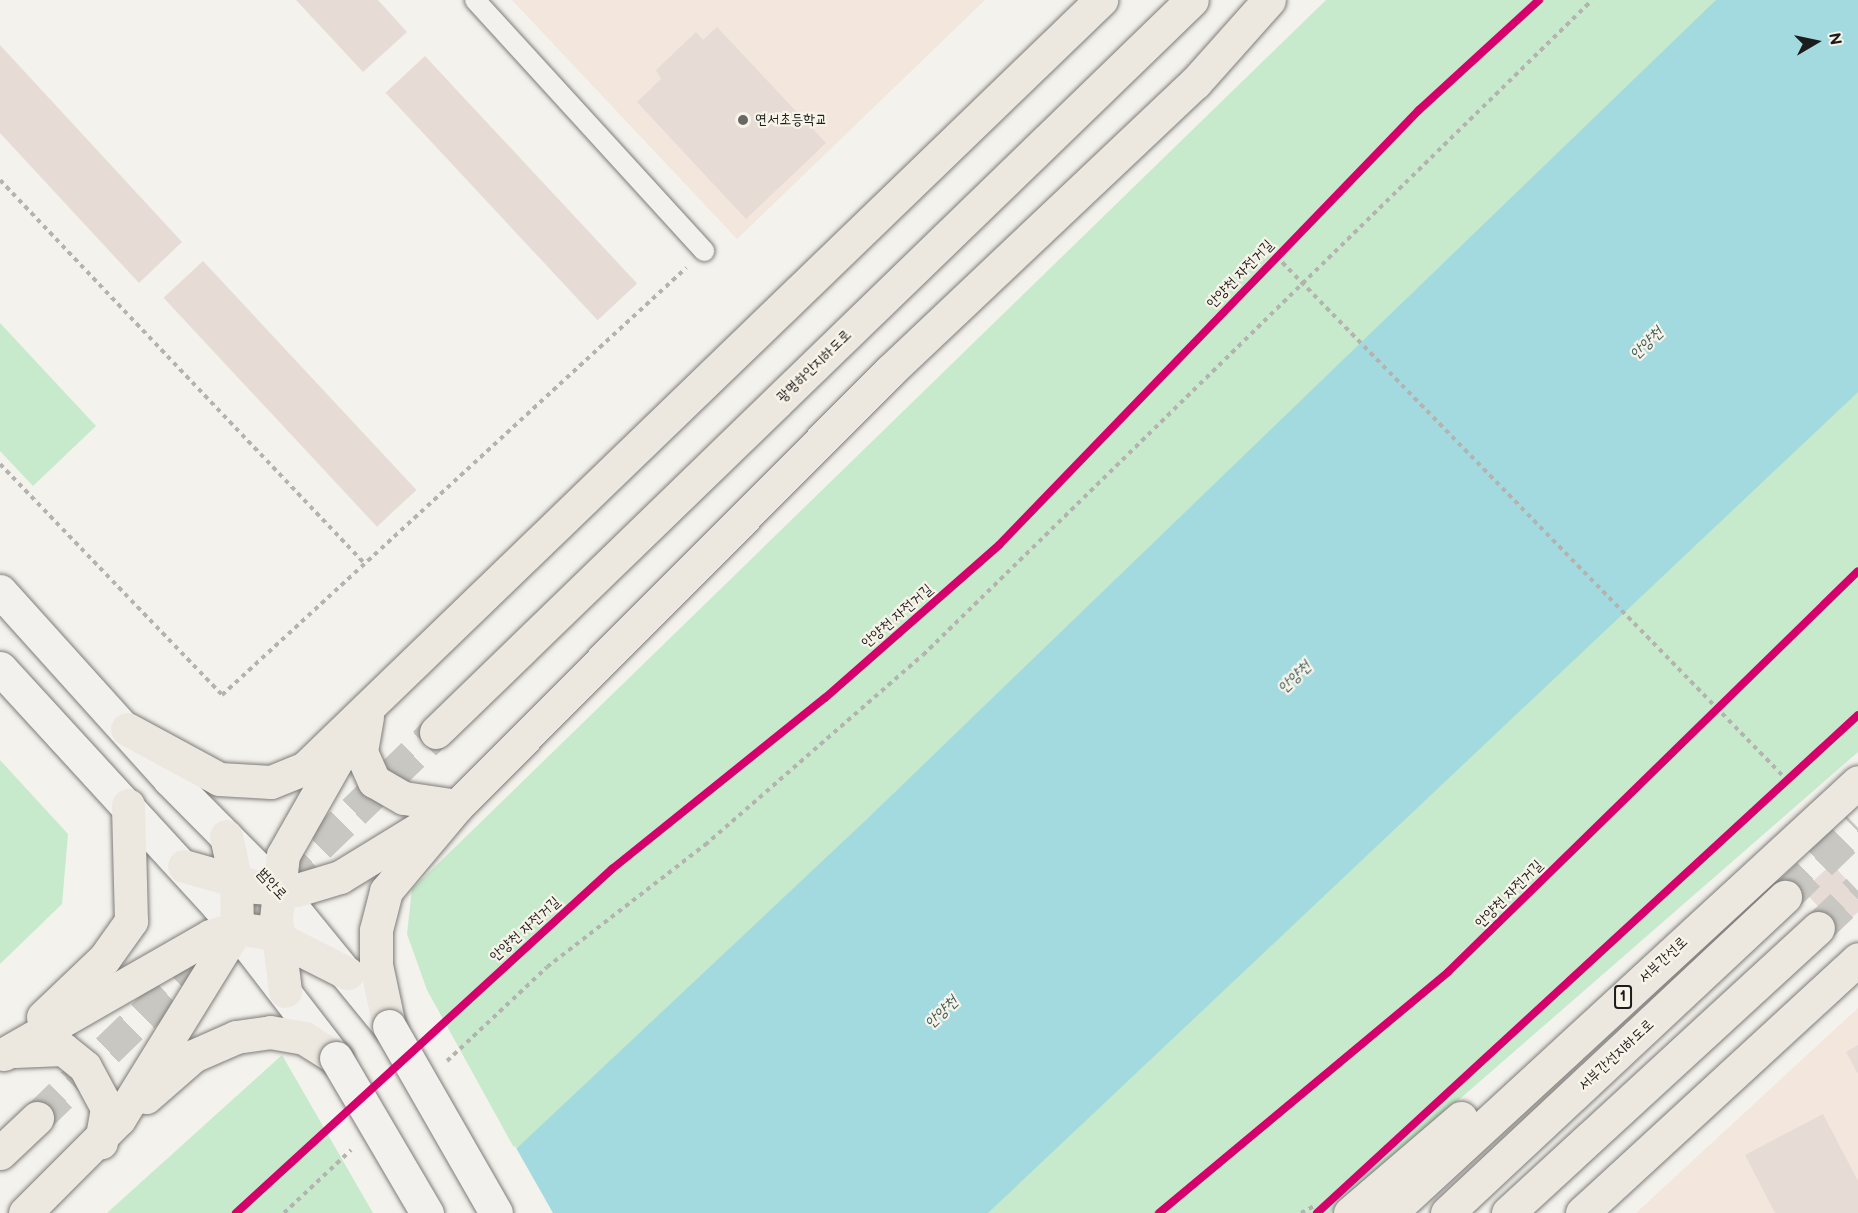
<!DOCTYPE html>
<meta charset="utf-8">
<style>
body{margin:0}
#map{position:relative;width:1858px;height:1213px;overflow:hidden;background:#f4f2ec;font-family:"Balsamiq Sans","Poor Story",sans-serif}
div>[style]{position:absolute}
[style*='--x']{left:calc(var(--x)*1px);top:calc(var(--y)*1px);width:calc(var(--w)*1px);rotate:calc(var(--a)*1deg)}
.built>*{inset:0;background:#f2e6dd}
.green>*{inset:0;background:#c6eacb}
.water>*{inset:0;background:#a2dadf}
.pier>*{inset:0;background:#f4f2ec}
.building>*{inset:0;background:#e7dbd5;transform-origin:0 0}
.primary-tunnel>*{height:33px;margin-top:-16.5px;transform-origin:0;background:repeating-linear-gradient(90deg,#c9c7c2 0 33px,transparent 0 49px)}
.highway-tunnel>*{height:33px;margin-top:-16.5px;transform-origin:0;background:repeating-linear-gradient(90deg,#c9c7c2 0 33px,transparent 0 49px)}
.path>*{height:4px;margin-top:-2px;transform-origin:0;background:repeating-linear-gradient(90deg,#b4b3b0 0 4.5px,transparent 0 9px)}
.roads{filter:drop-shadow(0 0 2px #7d7c7a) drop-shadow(0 0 2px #7d7c7a)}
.lane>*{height:20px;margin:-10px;padding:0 10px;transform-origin:10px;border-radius:10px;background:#f2f1ed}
.secondary>*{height:33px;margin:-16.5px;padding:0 16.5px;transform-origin:16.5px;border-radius:16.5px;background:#f2f1ed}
.primary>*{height:33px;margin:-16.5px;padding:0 16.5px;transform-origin:16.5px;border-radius:16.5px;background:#ece8df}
.highway>*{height:33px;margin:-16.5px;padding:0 16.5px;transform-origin:16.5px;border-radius:16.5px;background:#ece8df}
.bridges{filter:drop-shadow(0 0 2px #7d7c7a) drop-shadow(0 0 2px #7d7c7a)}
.secondary-bridge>*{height:33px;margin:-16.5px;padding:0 16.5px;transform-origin:16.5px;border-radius:16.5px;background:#f2f1ed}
.cycleway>*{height:8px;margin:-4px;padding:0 4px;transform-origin:4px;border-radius:4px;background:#d6006c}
.dots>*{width:16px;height:16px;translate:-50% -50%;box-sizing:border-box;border:3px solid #f7f3e8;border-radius:50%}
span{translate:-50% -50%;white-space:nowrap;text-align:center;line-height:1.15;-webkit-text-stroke:4.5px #f7f3e8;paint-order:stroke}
.shield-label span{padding:2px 4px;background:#f7f3e8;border:2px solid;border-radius:4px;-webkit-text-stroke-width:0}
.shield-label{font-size:14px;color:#1c1c1c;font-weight:700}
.poi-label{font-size:15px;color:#1c1c1c}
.left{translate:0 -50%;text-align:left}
.street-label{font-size:15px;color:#1c1c1c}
.water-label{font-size:16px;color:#3f5b5e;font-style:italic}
.north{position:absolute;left:1786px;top:12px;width:60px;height:60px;-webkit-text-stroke:4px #f7f3e8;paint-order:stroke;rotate:81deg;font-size:16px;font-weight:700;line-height:24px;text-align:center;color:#1c1c1c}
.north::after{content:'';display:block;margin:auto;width:21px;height:27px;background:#1c1c1c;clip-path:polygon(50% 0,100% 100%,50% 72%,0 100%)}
</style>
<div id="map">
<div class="built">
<i style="clip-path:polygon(512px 0,985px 0,737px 239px)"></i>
<i style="clip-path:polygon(1858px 1008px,1858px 1213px,1636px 1213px)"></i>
</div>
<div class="green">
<i style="clip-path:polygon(1326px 0,1858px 0,1858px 752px,1329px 1213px,550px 1213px,427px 990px,407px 934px,412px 889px)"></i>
<i style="clip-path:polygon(0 323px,96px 426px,33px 486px,0 451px)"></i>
<i style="clip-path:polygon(0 760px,68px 834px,62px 904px,0 964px)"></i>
<i style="clip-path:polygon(282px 1055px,373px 1213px,107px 1213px)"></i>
</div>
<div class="water">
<i style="clip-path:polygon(1716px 0,1858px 0,1858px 392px,988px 1213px,448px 1213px,866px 820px)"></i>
</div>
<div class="pier">
<i style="clip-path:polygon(515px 1146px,553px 1213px,445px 1213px,446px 1211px)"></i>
</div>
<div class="building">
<i style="clip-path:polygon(296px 0,378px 0,407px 32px,363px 72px)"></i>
<i style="clip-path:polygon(717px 27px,826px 143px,746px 219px,637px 102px,661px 79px,656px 70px,696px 32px,703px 40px)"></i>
<i style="clip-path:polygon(0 45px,182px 242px,139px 283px,0 133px)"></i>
<i style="left:425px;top:56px;width:311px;height:54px;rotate:47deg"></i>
<i style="left:203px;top:261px;width:313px;height:54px;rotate:47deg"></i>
<i style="clip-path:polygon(1832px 864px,1858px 892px,1858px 912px,1839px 929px,1803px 890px)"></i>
<i style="clip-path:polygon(1858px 1045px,1858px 1074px,1846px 1052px)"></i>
<i style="clip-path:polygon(1823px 1114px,1858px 1181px,1858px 1213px,1775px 1213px,1745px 1155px)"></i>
</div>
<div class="primary-tunnel">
<i style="--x:37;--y:1118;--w:555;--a:-44.05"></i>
</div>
<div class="highway-tunnel">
<i style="--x:1785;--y:897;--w:101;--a:-43.8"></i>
<i style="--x:1818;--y:928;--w:55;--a:-43.5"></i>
</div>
<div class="path">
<i style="--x:0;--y:180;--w:530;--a:46.45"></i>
<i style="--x:1276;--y:256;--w:733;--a:45.72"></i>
<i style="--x:0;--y:464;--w:320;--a:46.1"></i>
<i style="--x:222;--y:695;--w:631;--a:-42.62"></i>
<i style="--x:447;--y:1061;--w:137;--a:-43.2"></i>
<i style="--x:547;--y:967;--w:200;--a:-37.7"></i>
<i style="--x:705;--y:845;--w:289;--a:-41.1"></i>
<i style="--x:923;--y:655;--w:936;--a:-44.39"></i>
<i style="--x:1457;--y:1085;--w:546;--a:-42.7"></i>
<i style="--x:284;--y:1213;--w:92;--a:-43.2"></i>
<i style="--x:1301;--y:1213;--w:17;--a:-28"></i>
</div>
<div class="roads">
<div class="lane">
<i style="--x:475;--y:0;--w:340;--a:47.6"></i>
</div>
<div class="secondary">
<i style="--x:0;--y:591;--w:253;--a:48"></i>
<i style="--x:169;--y:779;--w:148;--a:45.3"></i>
<i style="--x:273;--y:884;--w:183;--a:50.8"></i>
<i style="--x:0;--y:668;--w:323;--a:47.5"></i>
<i style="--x:218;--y:906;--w:192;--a:52.4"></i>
</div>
<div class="primary">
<i style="--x:367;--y:717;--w:36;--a:100"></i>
<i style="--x:361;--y:752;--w:32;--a:66"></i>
<i style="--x:374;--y:781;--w:34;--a:30"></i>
<i style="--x:404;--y:798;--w:54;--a:8.6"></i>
<i style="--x:127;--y:729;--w:105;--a:28.5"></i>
<i style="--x:219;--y:779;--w:52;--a:3.3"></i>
<i style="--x:271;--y:782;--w:35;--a:-22"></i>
<i style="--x:304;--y:769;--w:1108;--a:-43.98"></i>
<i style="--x:436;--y:732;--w:1052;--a:-44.08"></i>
<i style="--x:184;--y:866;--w:76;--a:16"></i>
<i style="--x:257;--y:887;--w:40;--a:4.3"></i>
<i style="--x:297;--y:890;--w:45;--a:-16.8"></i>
<i style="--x:340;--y:877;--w:111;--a:-31.4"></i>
<i style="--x:285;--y:991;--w:73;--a:-97.1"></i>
<i style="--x:276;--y:919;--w:64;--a:-83.8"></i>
<i style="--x:283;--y:855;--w:125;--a:-60.4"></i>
<i style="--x:43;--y:1017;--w:84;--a:-43.6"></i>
<i style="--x:104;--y:959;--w:47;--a:-54.6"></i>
<i style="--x:131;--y:921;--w:116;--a:-91.5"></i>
<i style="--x:389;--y:1026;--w:62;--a:-102"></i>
<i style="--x:376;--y:965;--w:35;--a:-90"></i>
<i style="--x:376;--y:930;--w:40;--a:-75.6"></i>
<i style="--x:386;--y:891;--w:111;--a:-50.1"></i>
<i style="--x:457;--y:806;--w:614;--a:-45.13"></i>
<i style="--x:890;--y:371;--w:419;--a:-43.4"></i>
<i style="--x:1195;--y:83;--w:111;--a:-48.3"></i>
<i style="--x:14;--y:1051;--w:49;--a:-2.3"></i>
<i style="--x:63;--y:1049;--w:28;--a:39"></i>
<i style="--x:85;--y:1067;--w:47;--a:61.8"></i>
<i style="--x:107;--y:1108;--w:35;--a:100"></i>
<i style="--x:4;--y:1054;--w:237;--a:-29.8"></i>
<i style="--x:210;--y:936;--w:28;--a:-17"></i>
<i style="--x:237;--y:928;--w:31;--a:9"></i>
<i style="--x:268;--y:933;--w:89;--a:26.9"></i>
<i style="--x:146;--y:1097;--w:62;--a:-41.1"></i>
<i style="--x:193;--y:1056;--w:47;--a:-23.8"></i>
<i style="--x:236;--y:1037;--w:34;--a:-8"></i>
<i style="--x:270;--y:1032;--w:35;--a:10"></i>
<i style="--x:304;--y:1038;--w:38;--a:32"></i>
<i style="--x:0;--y:1153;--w:51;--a:-43.4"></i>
<i style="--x:25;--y:1213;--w:133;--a:-45"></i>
<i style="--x:119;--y:1119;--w:225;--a:-58.3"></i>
<i style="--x:237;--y:928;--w:47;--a:-91.2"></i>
<i style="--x:236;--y:881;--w:46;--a:-102.5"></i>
<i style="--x:1350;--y:1213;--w:146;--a:-40.6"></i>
<i style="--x:1390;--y:1213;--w:636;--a:-42.64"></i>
<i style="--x:1582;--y:1213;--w:375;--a:-42.6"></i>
</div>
<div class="highway">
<i style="--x:1447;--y:1213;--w:463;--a:-43.1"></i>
<i style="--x:1508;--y:1213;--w:421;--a:-42.6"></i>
</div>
</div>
<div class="bridges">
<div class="secondary-bridge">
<i style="--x:389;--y:1026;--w:215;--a:60.2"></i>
<i style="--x:336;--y:1058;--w:180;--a:59.6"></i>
</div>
</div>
<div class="cycleway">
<i style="--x:236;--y:1213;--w:510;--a:-42.46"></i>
<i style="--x:612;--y:869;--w:273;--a:-38.8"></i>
<i style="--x:825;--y:698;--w:232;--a:-41.3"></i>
<i style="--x:999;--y:545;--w:605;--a:-46.01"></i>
<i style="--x:1419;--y:110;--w:163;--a:-42.5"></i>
<i style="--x:1159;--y:1213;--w:376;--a:-39.8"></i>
<i style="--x:1448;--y:972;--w:573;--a:-44.36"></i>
<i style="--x:1317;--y:1213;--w:735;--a:-42.63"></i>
</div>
<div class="dots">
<i style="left:743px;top:120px;background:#686765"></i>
</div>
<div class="shield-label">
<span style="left:1623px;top:997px">1</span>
</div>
<div class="poi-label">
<span class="left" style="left:755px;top:120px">연서초등학교</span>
</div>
<div class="street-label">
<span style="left:1240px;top:274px;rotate:-46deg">안양천 자전거길</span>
<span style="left:814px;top:366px;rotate:-44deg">광명하안지하도로</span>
<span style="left:897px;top:616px;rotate:-41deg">안양천 자전거길</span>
<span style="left:272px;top:884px;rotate:48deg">범안로</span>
<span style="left:1509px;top:894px;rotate:-45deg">안양천 자전거길</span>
<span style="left:525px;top:929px;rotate:-42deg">안양천 자전거길</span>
<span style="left:1663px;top:960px;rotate:-43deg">서부간선로</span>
<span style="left:1616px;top:1055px;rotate:-43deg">서부간선지하도로</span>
</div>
<div class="water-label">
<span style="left:1647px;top:344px;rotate:-44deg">안양천</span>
<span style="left:1295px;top:678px;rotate:-44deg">안양천</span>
<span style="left:942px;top:1013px;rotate:-44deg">안양천</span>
</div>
<div class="north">N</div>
</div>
